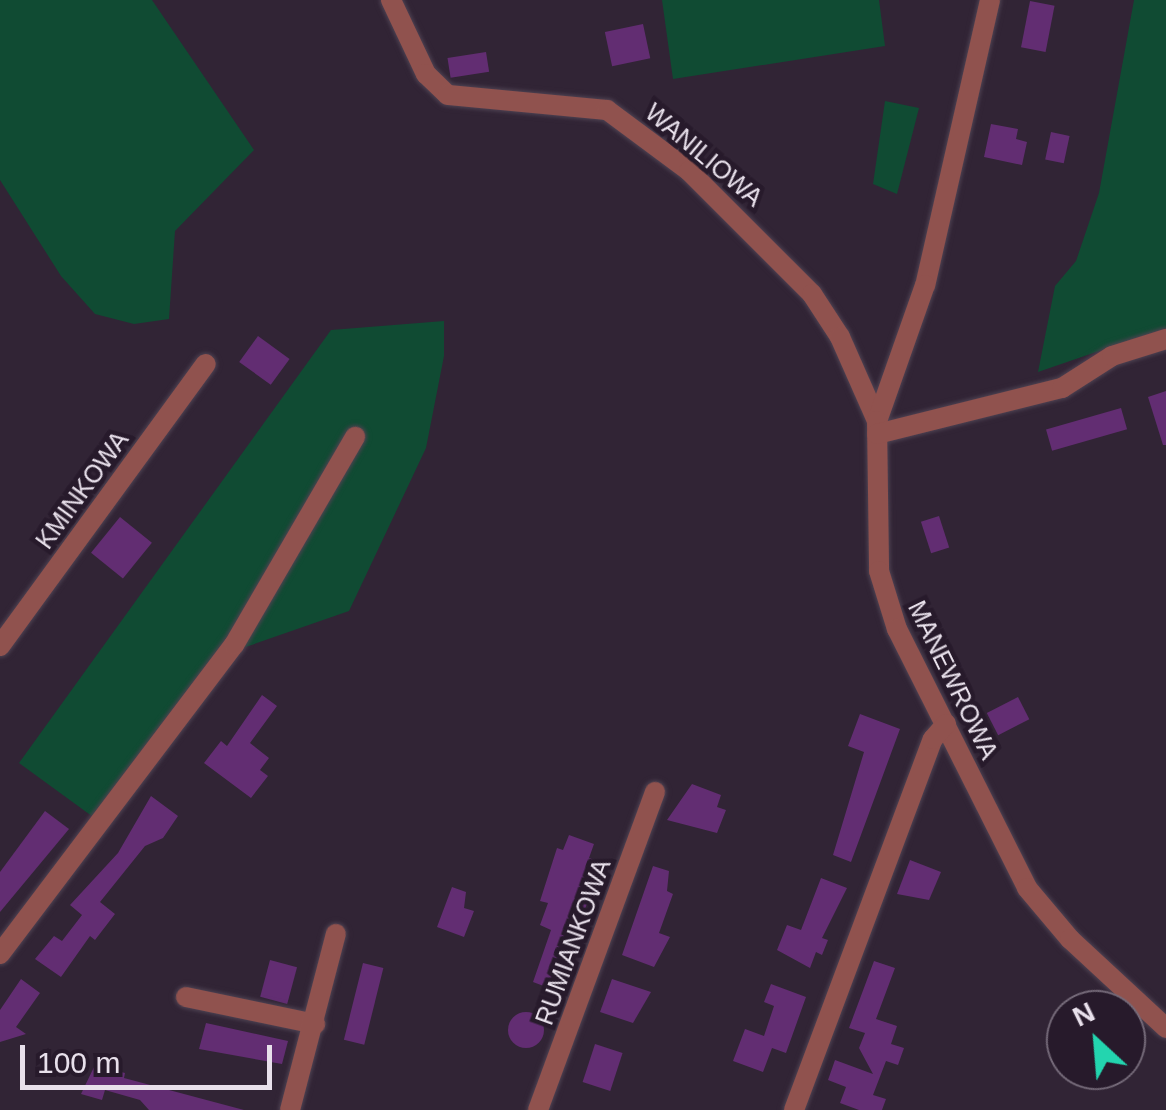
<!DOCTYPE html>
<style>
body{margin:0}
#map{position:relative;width:1166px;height:1110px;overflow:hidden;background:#312435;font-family:Arial,sans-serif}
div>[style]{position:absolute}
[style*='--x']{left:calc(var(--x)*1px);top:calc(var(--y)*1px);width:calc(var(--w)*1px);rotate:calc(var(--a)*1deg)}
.green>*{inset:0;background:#104b33}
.building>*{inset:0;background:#622d72;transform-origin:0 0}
.round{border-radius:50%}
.roads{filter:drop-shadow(0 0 2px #4e4252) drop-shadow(0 0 2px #4e4252)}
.street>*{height:20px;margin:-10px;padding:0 10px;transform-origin:10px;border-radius:10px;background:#90524e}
span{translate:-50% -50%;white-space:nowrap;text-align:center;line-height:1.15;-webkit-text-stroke:9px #271a2b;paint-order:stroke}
.street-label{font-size:25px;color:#e8e0eb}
.north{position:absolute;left:1046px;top:990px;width:100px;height:100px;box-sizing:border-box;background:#271a2b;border:2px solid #746978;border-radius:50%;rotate:334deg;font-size:28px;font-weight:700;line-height:40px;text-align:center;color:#e8e0eb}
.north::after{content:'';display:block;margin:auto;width:35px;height:45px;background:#23d5af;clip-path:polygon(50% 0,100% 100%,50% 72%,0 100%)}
.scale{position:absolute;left:20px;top:1045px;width:252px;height:45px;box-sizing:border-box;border:5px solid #e8e0eb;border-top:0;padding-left:12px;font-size:30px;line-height:35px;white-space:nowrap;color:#e8e0eb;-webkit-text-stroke:8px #271a2b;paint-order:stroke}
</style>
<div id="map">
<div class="green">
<i style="clip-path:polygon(0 0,152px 0,254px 150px,175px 231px,169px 319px,134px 324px,95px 314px,61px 276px,0 180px)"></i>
<i style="clip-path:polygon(662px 0,879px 0,885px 46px,673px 79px)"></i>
<i style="clip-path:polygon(1134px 0,1166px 0,1166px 328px,1038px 372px,1055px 286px,1076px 261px,1099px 193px)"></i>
<i style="clip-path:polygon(885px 101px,919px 108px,897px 194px,873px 184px)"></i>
<i style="clip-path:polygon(444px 321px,444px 356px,426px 448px,349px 611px,240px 649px,100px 822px,19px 763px,331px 330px)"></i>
</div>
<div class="building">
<i style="left:1030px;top:1px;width:25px;height:47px;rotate:11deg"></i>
<i style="left:643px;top:24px;width:35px;height:39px;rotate:78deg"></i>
<i style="left:486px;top:52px;width:20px;height:39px;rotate:81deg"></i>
<i style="clip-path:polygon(991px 124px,1018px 129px,1016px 139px,1027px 142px,1022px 165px,984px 157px)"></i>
<i style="left:1051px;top:132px;width:19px;height:28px;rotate:12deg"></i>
<i style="left:258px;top:336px;width:39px;height:32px;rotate:36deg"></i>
<i style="clip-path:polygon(1166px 391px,1166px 445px,1163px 445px,1148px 397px)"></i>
<i style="left:1121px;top:408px;width:22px;height:78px;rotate:74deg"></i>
<i style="left:939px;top:516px;width:33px;height:19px;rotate:72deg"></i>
<i style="left:120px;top:517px;width:41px;height:46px;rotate:39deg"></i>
<i style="clip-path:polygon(262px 695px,277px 706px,250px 743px,269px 758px,260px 770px,268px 776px,251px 798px,204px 763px,221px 741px,227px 746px)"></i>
<i style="left:1018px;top:697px;width:25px;height:35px;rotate:63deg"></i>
<i style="clip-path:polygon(860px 714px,900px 729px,851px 862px,833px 855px,864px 752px,848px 746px)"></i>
<i style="clip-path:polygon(692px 784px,721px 795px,717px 807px,726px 810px,717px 833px,667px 820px)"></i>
<i style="clip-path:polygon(151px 796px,178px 816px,163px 838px,145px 846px,100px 902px,115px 914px,95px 940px,90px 936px,61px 977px,35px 959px,54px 936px,62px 941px,82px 915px,70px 905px,118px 853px)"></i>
<i style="clip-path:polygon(45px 811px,69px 829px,0 912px,0 872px)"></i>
<i style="clip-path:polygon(569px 835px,594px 844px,589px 858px,604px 863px,582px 916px,575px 914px,557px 991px,533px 982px,551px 930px,540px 925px,548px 903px,540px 901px,557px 848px,563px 850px)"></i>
<i style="clip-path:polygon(910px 860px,941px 872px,929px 900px,897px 894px)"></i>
<i style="clip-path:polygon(653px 866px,669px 871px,667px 891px,673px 894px,659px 933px,670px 937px,654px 967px,622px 955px)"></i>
<i style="clip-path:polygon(821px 878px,847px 888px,822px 938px,828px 940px,822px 955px,816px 952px,810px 968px,777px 950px,787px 925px,801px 930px)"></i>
<i style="clip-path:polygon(452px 887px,466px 892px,464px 908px,474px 911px,464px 937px,437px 927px)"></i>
<i style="left:270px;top:960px;width:28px;height:38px;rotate:15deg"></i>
<i style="clip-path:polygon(874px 961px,895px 968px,876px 1019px,897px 1026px,891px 1044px,904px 1048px,898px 1065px,886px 1061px,873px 1095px,886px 1099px,882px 1110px,859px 1110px,840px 1103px,846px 1087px,828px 1080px,835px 1060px,873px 1074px,859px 1048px,865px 1033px,849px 1028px)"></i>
<i style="left:363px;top:963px;width:21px;height:79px;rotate:14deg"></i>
<i style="clip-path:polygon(21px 979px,40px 993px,16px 1027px,26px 1034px,0 1042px,0 1010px)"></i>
<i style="clip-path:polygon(612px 979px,651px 992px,633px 1023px,600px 1012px)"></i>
<i style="clip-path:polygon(771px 984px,806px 997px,786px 1053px,772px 1048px,763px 1072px,733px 1061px,745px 1029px,764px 1036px,774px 1006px,764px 1002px)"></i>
<i class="round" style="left:508px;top:1012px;width:36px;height:36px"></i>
<i style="clip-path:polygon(206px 1023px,288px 1041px,282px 1064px,199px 1049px)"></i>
<i style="left:595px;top:1044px;width:29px;height:40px;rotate:18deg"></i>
<i style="clip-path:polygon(95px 1065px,125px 1073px,124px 1078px,244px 1110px,149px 1110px,140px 1100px,105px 1090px,102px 1100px,81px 1094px)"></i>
</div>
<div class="roads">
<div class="street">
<i style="--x:391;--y:0;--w:82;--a:64.7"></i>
<i style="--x:426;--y:74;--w:30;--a:44"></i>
<i style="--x:448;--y:95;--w:160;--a:5.4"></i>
<i style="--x:607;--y:110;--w:102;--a:36.6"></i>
<i style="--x:689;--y:171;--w:174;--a:45"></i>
<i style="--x:812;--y:294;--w:51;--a:56.9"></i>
<i style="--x:840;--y:337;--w:92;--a:66.2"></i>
<i style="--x:990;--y:0;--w:292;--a:102.8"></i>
<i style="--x:925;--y:285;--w:144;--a:109.4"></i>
<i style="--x:877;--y:421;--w:150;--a:89.2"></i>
<i style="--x:879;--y:571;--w:61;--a:72.8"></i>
<i style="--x:897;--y:629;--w:290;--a:63.3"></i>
<i style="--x:1027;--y:888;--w:67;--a:49.9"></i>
<i style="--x:1070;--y:939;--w:131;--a:42.8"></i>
<i style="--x:877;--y:434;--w:191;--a:-14"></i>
<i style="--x:1062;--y:388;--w:59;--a:-32.6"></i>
<i style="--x:1112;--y:356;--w:57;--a:-17.5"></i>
<i style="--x:0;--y:646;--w:349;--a:-53.9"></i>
<i style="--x:0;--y:954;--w:388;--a:-52.9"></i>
<i style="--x:234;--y:645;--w:241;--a:-59.8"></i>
<i style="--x:186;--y:997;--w:132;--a:11.8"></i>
<i style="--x:290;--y:1110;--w:182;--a:-75.4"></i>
<i style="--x:538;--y:1110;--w:339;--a:-69.8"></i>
<i style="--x:794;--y:1110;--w:396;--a:-69.5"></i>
<i style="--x:933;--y:739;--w:20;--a:-49"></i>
</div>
</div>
<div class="street-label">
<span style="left:704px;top:155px;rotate:40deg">WANILIOWA</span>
<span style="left:82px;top:490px;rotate:-54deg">KMINKOWA</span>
<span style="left:953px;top:680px;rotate:64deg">MANEWROWA</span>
<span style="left:573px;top:942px;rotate:-70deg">RUMIANKOWA</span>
</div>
<div class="north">N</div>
<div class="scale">100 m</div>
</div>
